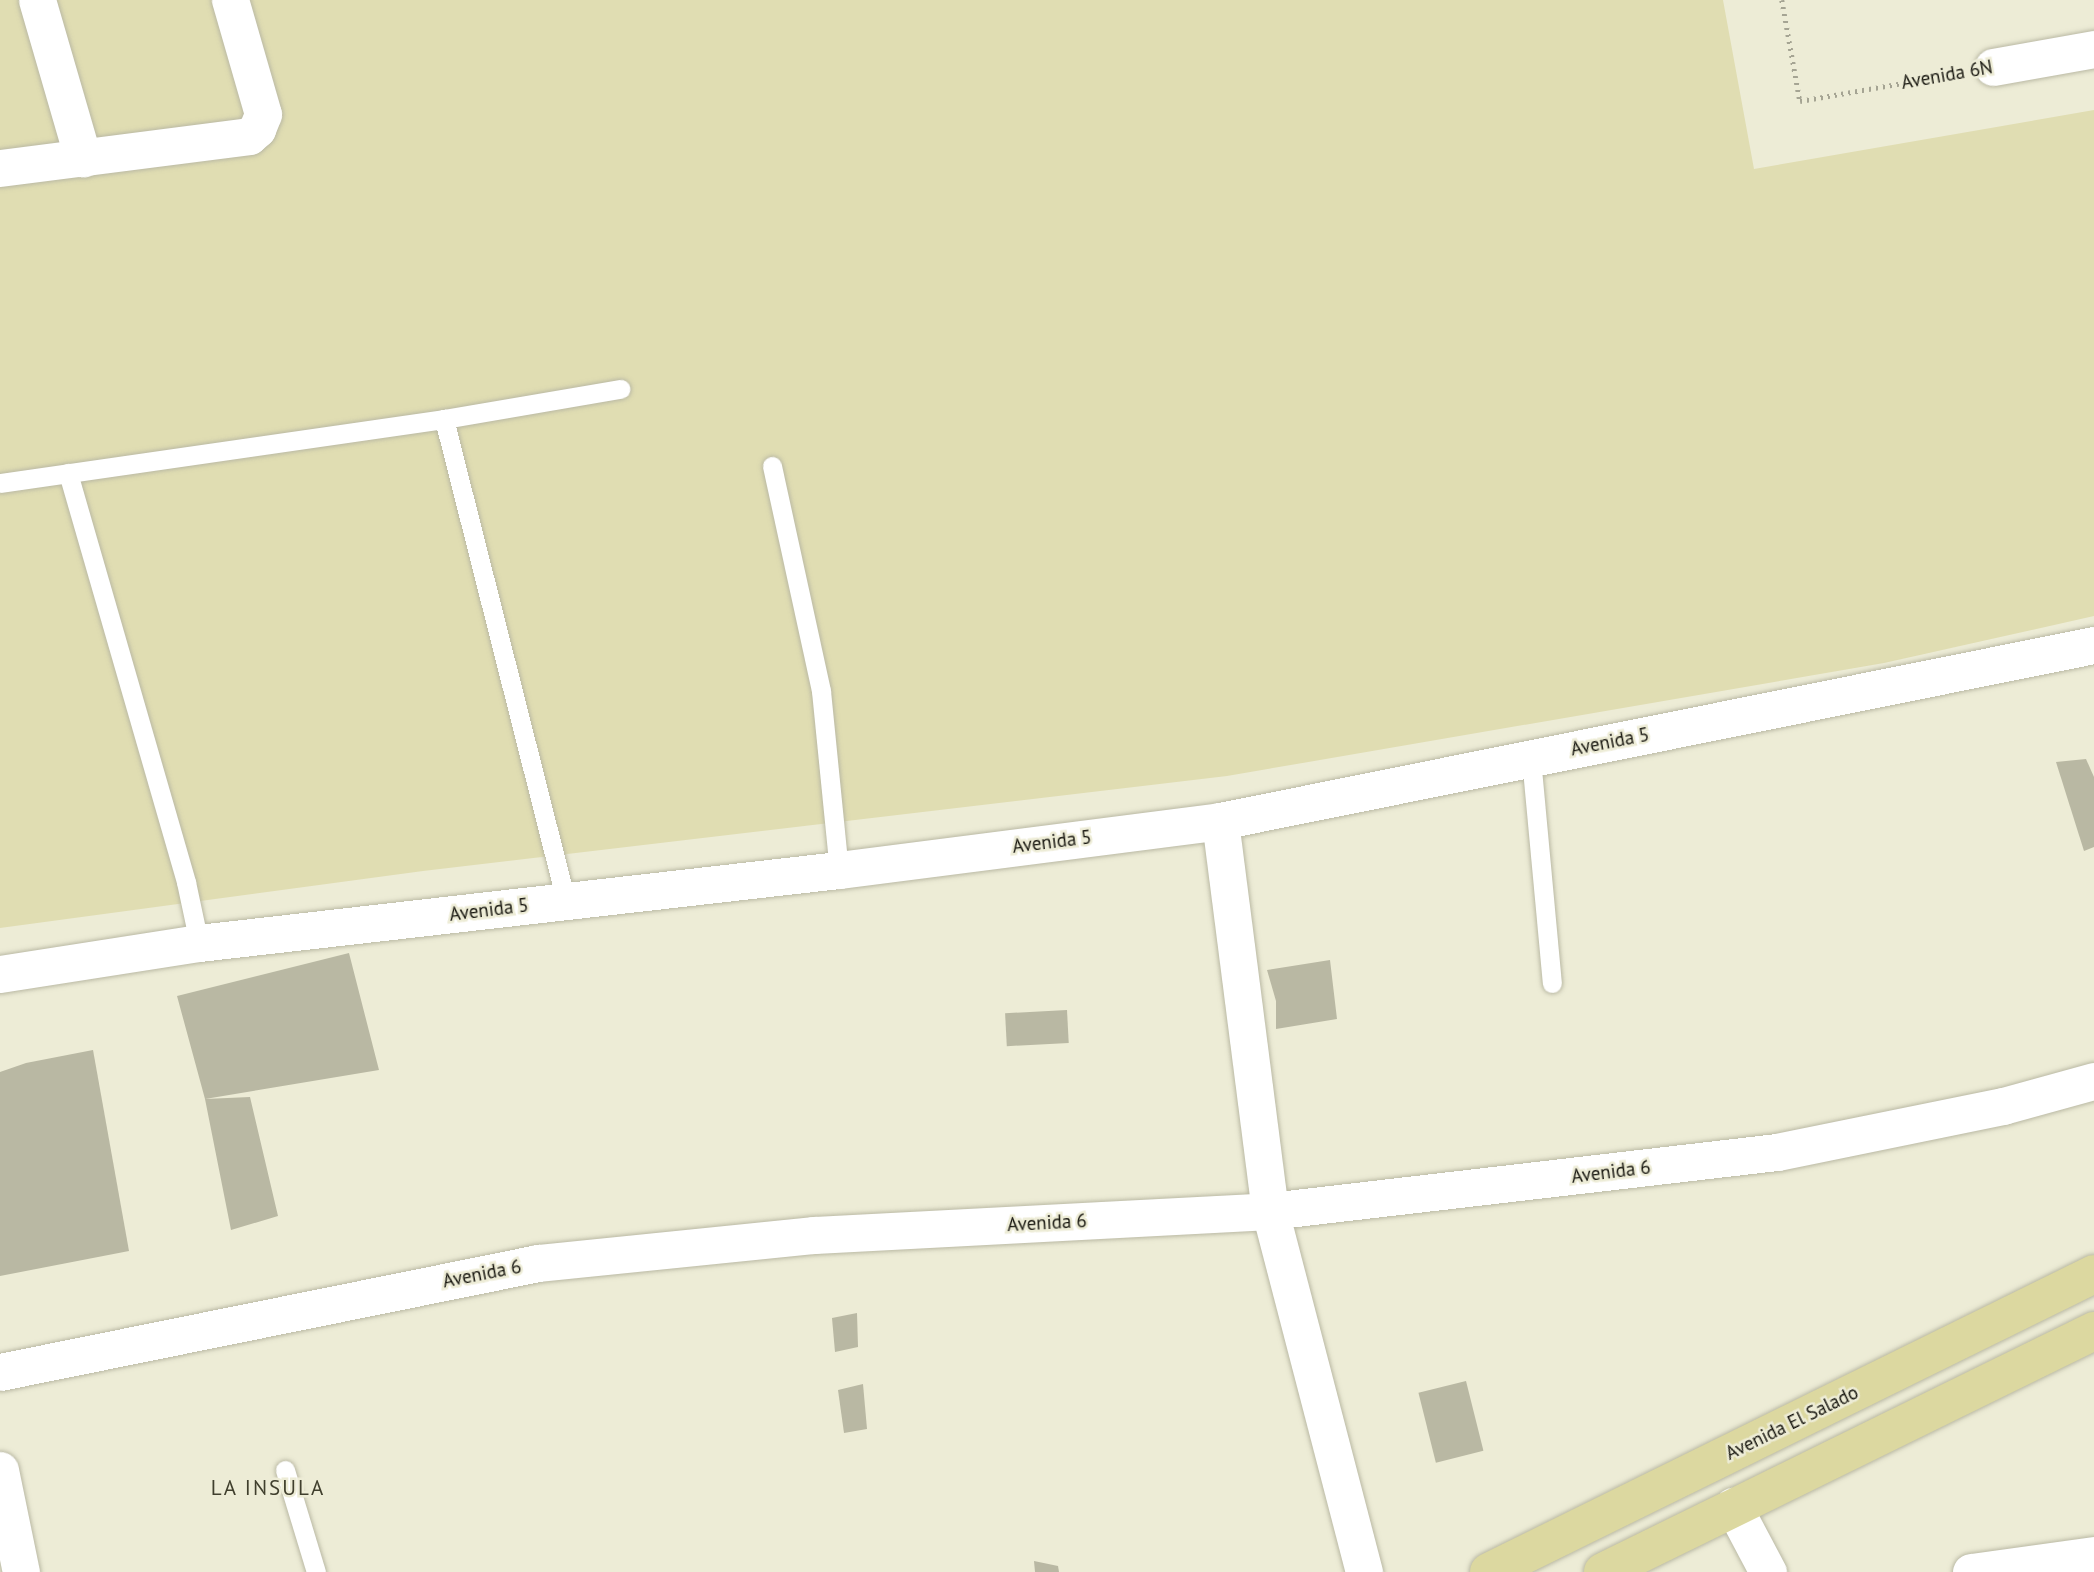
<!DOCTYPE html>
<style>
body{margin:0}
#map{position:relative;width:2094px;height:1572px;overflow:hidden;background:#edecd6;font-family:"PT Sans",sans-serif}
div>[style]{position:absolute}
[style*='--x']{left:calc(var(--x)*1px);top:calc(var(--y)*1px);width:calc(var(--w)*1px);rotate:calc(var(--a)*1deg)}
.green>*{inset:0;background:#e0ddb2}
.building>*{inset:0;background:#b9b8a3;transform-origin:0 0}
.path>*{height:4.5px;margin-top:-2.25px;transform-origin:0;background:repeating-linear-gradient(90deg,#a5a493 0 2px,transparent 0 7px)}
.roads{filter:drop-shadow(0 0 2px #bab9a4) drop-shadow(0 0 2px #bab9a4)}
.lane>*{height:19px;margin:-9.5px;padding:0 9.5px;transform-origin:9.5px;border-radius:9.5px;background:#fff}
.street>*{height:37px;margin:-18.5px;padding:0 18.5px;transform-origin:18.5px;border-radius:18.5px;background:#fff}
.primary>*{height:38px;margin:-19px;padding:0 19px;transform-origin:19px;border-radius:19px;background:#dcd8a0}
span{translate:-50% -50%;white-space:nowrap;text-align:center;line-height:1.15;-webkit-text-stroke:5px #edecd6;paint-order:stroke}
.street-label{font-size:19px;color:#17160f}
.neighbourhood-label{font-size:21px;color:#403f2d;letter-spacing:2px}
</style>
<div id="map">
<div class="green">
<i style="clip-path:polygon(0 0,1723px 0,1754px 169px,2094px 110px,2094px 616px,1884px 663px,1227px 776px,423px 871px,0 928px)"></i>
</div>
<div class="building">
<i style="clip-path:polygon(2086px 759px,2094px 777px,2094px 847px,2084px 851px,2056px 762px)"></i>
<i style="clip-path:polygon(349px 953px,379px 1070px,205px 1099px,250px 1097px,278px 1216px,231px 1230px,205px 1099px,177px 996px)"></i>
<i style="clip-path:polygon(1330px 960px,1337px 1019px,1276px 1029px,1276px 1001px,1267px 970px)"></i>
<i style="left:1067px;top:1010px;width:33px;height:62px;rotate:87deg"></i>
<i style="clip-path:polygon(93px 1050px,129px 1251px,0 1276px,0 1072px,26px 1063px)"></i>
<i style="clip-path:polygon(857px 1313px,858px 1347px,835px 1352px,832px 1318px)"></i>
<i style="left:1466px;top:1381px;width:72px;height:49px;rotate:76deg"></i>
<i style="clip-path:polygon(863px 1384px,867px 1429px,844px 1433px,838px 1390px)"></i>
<i style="clip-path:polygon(1034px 1561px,1058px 1566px,1059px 1572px,1035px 1572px)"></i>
</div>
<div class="path">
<i style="--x:1782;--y:0;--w:103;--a:79.9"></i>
<i style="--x:1800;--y:101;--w:162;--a:-9.9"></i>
</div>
<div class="roads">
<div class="lane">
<i style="--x:444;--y:419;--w:497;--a:75.8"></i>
<i style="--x:772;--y:466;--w:230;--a:77.7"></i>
<i style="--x:821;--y:691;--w:180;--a:84.3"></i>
<i style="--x:68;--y:473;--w:426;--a:73.9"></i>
<i style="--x:186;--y:882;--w:62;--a:78"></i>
<i style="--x:0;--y:483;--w:449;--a:-8.2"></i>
<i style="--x:444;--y:419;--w:179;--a:-9.7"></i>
<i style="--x:1531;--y:758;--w:226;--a:84.7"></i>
<i style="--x:285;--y:1470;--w:107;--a:73.1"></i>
</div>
<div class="street">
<i style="--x:37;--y:0;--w:165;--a:73.8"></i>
<i style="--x:1993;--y:67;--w:103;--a:-10.1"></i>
<i style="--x:0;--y:168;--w:251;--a:-7.3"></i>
<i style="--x:249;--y:136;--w:11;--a:-41"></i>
<i style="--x:257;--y:129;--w:16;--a:-68"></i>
<i style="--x:263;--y:114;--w:119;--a:-106.1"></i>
<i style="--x:1220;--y:821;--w:393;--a:82.7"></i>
<i style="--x:1270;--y:1211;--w:373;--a:75.4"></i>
<i style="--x:0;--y:974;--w:201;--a:-8.9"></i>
<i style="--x:199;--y:943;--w:644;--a:-6.51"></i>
<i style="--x:839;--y:870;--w:384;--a:-7.3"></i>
<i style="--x:1220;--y:821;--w:892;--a:-11.39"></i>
<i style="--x:0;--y:1372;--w:549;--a:-11.45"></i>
<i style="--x:538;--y:1263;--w:277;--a:-5.8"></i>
<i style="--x:814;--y:1235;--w:457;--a:-3"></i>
<i style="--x:1270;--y:1211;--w:510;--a:-6.64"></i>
<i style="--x:1777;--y:1152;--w:231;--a:-11.5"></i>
<i style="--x:2003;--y:1106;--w:94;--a:-15.4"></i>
<i style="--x:0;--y:1470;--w:104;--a:78.4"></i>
<i style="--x:1733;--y:1506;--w:75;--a:62.1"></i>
<i style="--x:1971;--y:1572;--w:124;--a:-7.9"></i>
</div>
<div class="primary">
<i style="--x:1489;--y:1572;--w:674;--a:-26.22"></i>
<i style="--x:1603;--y:1572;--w:547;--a:-26.14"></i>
</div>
</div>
<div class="street-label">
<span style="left:1947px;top:75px;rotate:-10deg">Avenida 6N</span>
<span style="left:1610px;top:742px;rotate:-11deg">Avenida 5</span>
<span style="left:1052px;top:842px;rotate:-7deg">Avenida 5</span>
<span style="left:489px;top:910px;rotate:-7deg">Avenida 5</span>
<span style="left:1611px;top:1172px;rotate:-7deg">Avenida 6</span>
<span style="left:1047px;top:1223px;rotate:-3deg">Avenida 6</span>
<span style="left:482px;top:1274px;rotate:-11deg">Avenida 6</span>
<span style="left:1792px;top:1423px;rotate:-26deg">Avenida El Salado</span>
</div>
<div class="neighbourhood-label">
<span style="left:268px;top:1488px">LA INSULA</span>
</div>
</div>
